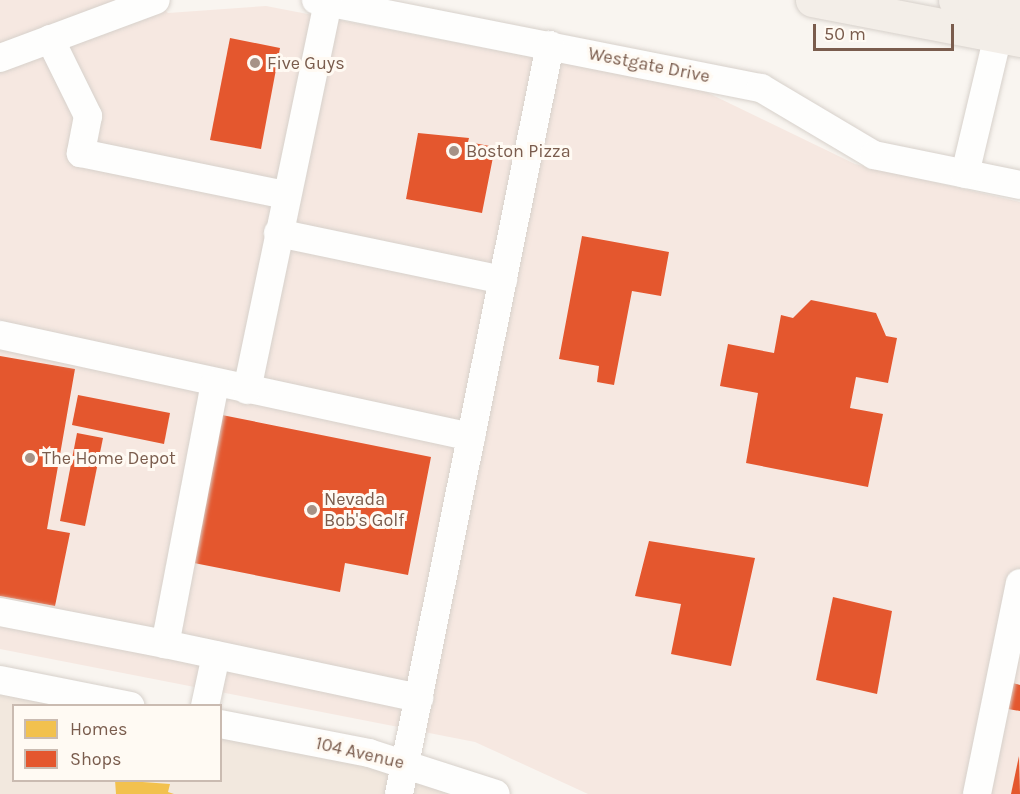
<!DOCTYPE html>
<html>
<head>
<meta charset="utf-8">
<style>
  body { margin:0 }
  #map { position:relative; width:1020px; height:794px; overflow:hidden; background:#f9f5f0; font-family:Karla,sans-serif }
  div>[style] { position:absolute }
  .residential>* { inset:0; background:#f2e8de }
  .commercial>* { inset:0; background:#f6e8e1 }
  .homes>* { inset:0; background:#f2c14e }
  .shops>* { inset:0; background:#e4572e }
  .roads { filter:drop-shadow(0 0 2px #d7d1cb) drop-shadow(0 0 2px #d7d1cb) }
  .minor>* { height:28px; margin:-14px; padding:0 14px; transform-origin:14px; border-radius:14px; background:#fefefd }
  .major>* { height:33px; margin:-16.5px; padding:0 16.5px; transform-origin:16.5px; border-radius:16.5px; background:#f3eee8 }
  .dots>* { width:16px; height:16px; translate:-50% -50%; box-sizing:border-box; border:3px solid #fffaf3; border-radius:50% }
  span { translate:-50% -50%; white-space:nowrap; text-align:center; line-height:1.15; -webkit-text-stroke:6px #fffaf3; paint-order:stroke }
  .poi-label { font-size:18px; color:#7a5c4d }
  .left { translate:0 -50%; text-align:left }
  .street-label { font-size:18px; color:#7a5c4d }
  .legend { position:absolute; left:12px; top:704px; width:210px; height:78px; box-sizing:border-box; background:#fffaf3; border:2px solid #cabbb1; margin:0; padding:8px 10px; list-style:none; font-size:18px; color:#7a5c4d }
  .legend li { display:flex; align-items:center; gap:12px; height:30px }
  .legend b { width:30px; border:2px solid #cabbb1 }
  .scale { position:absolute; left:813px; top:24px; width:141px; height:27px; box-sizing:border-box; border:3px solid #7a5c4d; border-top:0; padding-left:8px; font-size:18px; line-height:21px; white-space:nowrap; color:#7a5c4d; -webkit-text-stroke:4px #fffaf3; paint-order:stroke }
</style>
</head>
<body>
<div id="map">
  <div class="residential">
    <div style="clip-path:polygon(0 680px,130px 705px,14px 706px,14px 780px,220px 780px,221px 724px,496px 794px,0 794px)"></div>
  </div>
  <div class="commercial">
    <div style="clip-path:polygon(0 0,155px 0,168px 13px,266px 6px,702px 90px,855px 164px,1020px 202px,1020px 794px,588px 794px,475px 742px,0 649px)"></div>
  </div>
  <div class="homes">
    <div style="clip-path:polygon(115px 780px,170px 784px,168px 792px,174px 794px,116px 794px)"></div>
  </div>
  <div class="shops">
    <div style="clip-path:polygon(230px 38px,280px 48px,261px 149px,210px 140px)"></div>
    <div style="clip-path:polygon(418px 133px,469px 138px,468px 142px,495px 147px,482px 213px,406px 199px)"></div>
    <div style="clip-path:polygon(582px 236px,669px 252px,661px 296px,632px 291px,614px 385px,597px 382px,599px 366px,559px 359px)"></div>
    <div style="clip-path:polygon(811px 300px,876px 313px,886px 336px,897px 338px,888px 383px,856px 377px,850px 408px,883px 414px,868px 487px,746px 463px,758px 393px,720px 386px,728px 344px,774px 353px,781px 315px,793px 318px)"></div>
    <div style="clip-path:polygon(0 356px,75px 369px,47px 529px,70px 533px,55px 606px,0 596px)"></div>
    <div style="clip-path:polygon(78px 395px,170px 413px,164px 444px,72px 425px)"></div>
    <div style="clip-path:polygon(222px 415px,431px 457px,408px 575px,345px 563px,340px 592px,194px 563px)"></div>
    <div style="clip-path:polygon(77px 433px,103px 438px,85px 526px,60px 521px)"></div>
    <div style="clip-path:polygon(649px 541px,755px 558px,731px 666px,671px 654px,681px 604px,635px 596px)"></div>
    <div style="clip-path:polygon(833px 597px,892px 611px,877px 694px,816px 680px)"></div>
    <div style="clip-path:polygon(1013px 683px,1020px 685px,1020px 711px,1008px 709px)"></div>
    <div style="clip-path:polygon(1019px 756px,1020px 794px,1011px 794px)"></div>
  </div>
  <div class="roads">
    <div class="minor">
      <div style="left:316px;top:0;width:454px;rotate:11.2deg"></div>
      <div style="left:761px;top:88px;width:131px;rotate:30.7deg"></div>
      <div style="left:874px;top:155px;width:149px;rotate:11.6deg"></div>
      <div style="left:50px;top:39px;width:86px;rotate:63.7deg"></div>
      <div style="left:88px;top:116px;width:38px;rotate:101deg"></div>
      <div style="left:81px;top:153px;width:209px;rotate:11.6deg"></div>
      <div style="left:0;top:58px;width:166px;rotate:-20.4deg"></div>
      <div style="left:965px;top:174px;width:143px;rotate:-76.6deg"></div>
      <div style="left:278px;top:233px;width:230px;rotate:11.8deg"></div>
      <div style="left:0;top:335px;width:482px;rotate:12.2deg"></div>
      <div style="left:215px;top:383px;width:266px;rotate:100.8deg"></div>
      <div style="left:165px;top:644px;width:260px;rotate:12deg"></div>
      <div style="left:247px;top:390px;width:396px;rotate:-78.2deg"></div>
      <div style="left:0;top:612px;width:168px;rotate:11deg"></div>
      <div style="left:0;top:680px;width:133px;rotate:11.3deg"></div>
      <div style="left:205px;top:706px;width:52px;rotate:-77.8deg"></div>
      <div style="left:220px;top:724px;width:152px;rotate:11deg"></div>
      <div style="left:369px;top:753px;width:133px;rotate:17.9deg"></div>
      <div style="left:399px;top:794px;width:764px;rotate:-78.6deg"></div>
      <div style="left:977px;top:794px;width:215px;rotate:-78.5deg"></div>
    </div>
    <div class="major">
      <div style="left:812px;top:0;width:212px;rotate:10.9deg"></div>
      <div style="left:955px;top:0;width:66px;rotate:11.3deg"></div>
    </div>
  </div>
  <div class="dots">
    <div style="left:255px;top:63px;background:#a69286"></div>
    <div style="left:454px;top:151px;background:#a69286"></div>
    <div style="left:30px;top:458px;background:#a69286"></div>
    <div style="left:312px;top:510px;background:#a69286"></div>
  </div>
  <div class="poi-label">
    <span class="left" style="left:267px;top:63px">Five Guys</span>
    <span class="left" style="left:466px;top:151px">Boston Pizza</span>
    <span class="left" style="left:42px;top:458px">The Home Depot</span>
    <span class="left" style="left:324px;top:510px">Nevada<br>Bob's Golf</span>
  </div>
  <div class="street-label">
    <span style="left:649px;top:65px;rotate:11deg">Westgate Drive</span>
    <span style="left:360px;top:753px;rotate:13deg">104 Avenue</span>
  </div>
  <ul class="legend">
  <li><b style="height:16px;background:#f2c14e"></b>Homes</li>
  <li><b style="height:16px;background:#e4572e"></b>Shops</li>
  </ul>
  <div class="scale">50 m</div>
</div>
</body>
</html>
